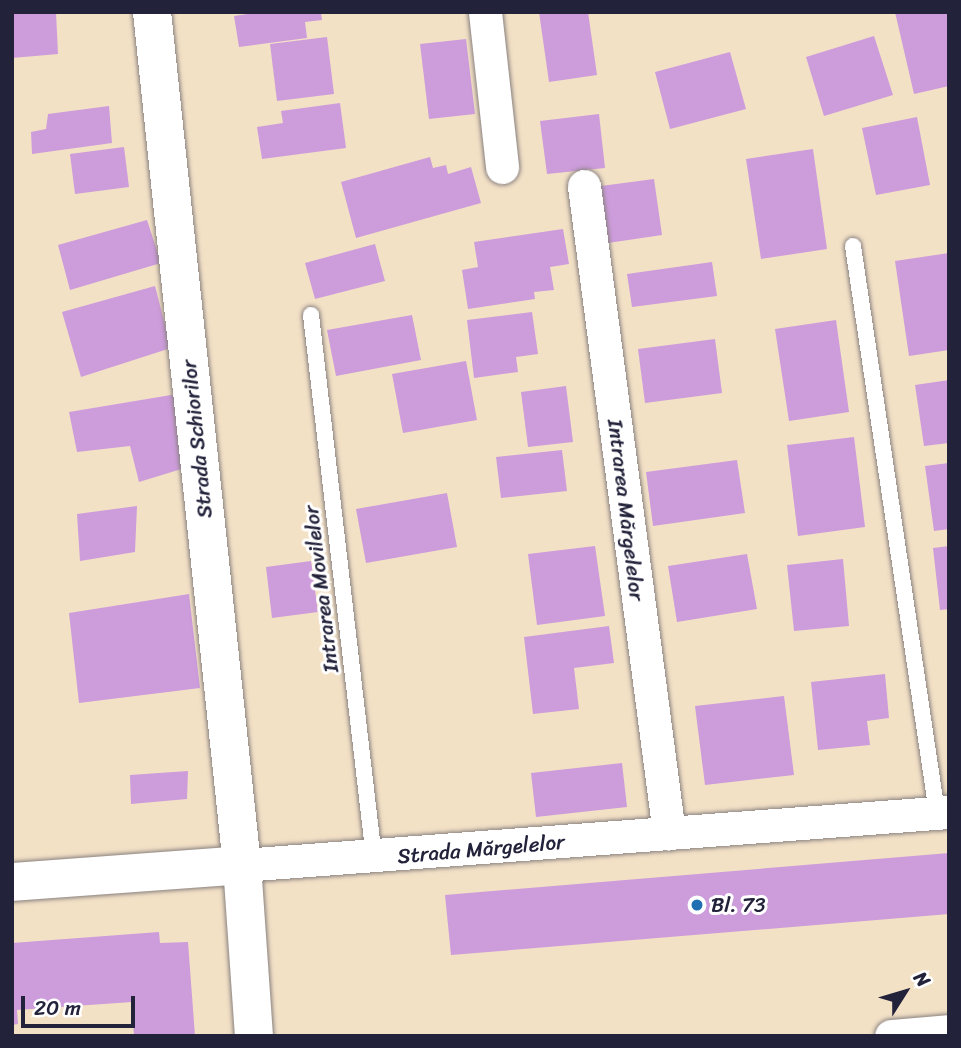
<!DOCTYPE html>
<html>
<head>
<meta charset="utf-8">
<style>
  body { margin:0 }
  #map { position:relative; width:961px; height:1048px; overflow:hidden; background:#f3e1c6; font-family:Sriracha,sans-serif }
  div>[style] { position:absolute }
  .building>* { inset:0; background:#cd9cdb }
  .roads { filter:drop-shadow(0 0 2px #8a8280) drop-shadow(0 0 2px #8a8280) }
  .service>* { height:16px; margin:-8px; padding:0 8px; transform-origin:8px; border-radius:8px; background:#fff }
  .minor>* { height:33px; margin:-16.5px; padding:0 16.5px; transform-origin:16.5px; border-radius:16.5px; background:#fff }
  .tertiary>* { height:38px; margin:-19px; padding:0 19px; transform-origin:19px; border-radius:19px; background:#fff }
  .dots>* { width:19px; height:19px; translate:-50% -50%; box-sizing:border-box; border:4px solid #fff; border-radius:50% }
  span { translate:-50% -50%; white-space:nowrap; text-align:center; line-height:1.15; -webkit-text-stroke:6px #fff; paint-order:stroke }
  .street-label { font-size:21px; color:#22223b }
  .poi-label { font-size:21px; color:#22223b }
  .left { translate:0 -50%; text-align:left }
  .frame { position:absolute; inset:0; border:14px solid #22223b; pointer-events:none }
  .north { position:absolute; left:870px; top:957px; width:70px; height:70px; -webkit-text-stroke:5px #fff; paint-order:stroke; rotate:53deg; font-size:19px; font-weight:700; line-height:28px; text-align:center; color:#22223b }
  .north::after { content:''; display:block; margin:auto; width:24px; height:32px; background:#22223b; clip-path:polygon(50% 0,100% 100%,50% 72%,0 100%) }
  .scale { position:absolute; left:21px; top:996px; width:114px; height:32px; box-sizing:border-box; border:4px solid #22223b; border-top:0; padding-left:9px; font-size:21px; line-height:24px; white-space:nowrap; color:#22223b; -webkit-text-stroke:5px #fff; paint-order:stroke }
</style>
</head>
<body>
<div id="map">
  <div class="building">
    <div style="clip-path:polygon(12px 12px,56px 12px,58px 54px,12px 58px)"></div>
    <div style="clip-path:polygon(262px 12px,321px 12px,322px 20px,305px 22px,307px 38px,239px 47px,234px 16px)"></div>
    <div style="clip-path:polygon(539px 12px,588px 12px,597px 75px,549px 82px)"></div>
    <div style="clip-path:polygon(895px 12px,949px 12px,949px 86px,914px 94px)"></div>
    <div style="clip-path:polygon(874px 36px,893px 95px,824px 116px,806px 57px)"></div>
    <div style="clip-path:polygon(327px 37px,334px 94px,277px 101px,270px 44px)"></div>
    <div style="clip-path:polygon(466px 39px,475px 114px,429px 119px,420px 44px)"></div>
    <div style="clip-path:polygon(730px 52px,746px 109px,670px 129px,655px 72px)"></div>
    <div style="clip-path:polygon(340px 103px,346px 148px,262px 159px,257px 127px,283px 123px,281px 111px)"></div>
    <div style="clip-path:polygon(109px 106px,112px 143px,32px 154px,31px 132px,46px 129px,48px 114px)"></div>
    <div style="clip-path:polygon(599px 114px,605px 168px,547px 174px,540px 121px)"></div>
    <div style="clip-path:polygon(917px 117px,930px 185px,876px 195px,862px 128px)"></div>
    <div style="clip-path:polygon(124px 147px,129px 187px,75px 194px,70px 154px)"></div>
    <div style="clip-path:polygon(813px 149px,827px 249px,761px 259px,746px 159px)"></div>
    <div style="clip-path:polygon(430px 157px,433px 168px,446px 165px,448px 174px,471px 167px,481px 203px,356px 238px,341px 182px)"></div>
    <div style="clip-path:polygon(654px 179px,662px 235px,608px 243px,601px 186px)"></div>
    <div style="clip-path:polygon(147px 220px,161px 263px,70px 290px,58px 245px)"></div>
    <div style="clip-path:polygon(563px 229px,569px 264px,550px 267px,554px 290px,534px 292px,535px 299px,468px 309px,462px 270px,478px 267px,474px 242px)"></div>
    <div style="clip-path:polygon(375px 244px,385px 281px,315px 299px,305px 263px)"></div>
    <div style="clip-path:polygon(949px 253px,949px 350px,909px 356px,895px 261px)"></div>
    <div style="clip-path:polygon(712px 262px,717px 296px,632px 307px,627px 274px)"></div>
    <div style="clip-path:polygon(155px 286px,171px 348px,81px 377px,62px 312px)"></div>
    <div style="clip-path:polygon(532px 312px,538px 354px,516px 357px,518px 372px,474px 378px,467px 320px)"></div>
    <div style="clip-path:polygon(412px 315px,421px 360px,336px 376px,327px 330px)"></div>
    <div style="clip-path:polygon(836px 320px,849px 412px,789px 421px,775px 329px)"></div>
    <div style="clip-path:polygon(715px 339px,722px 393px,645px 403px,638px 349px)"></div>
    <div style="clip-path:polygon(466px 361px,477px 420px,403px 433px,392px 374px)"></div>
    <div style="clip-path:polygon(949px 380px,949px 443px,924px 446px,915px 385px)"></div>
    <div style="clip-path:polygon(566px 386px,573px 442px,528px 447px,521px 392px)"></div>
    <div style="clip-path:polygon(177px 394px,188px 467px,139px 482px,130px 446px,77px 452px,69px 412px)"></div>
    <div style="clip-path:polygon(854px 437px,865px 527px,798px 536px,787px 445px)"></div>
    <div style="clip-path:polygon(562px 450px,567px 491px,501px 498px,496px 457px)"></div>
    <div style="clip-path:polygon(737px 460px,745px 513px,653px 526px,646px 472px)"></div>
    <div style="clip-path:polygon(949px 463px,949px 529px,934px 531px,925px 466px)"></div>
    <div style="clip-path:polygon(447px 493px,457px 547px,366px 563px,356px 509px)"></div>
    <div style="clip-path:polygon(137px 506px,135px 552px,80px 561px,77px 514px)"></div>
    <div style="clip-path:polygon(595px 546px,605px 616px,537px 625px,528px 554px)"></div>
    <div style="clip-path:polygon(949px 546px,949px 609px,940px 610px,933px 548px)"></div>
    <div style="clip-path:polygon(747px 554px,757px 609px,677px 622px,668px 566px)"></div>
    <div style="clip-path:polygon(843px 559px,849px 626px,794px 631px,787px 565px)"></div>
    <div style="clip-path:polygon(311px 561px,318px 612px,272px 618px,266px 567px)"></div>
    <div style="clip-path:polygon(189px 594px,200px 688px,79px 703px,69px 613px)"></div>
    <div style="clip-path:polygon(609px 626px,614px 663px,574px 668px,579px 709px,533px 714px,524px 637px)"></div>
    <div style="clip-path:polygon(885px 674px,889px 718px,867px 721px,870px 745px,818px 750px,811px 682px)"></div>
    <div style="clip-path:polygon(784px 696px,794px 775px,705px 785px,695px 706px)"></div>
    <div style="clip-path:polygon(622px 763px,627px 807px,536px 817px,531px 773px)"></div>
    <div style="clip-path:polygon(188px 771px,187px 799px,131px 804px,130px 775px)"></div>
    <div style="clip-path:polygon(949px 853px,949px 914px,451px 955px,445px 895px)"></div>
    <div style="clip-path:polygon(159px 932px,160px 943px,188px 942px,195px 1036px,134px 1036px,132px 1002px,17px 1010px,18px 1024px,12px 1025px,12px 943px)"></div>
  </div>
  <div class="roads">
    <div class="service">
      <div style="left:853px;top:246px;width:573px;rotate:81.57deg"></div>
      <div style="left:311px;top:315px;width:547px;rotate:83.38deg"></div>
    </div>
    <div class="minor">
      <div style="left:485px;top:12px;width:156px;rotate:83.7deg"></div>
      <div style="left:584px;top:186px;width:653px;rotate:82.52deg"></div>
      <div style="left:242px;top:865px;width:709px;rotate:-4.29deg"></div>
      <div style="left:891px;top:1036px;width:58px;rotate:-4.9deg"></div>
    </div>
    <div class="tertiary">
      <div style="left:152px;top:12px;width:858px;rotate:83.98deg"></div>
      <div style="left:242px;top:865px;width:171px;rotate:86deg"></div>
      <div style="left:12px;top:882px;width:231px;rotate:-4.2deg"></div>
    </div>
  </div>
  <div class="dots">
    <div style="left:697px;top:905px;background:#1f6fb2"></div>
  </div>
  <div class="street-label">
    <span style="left:197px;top:439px;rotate:-96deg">Strada Schiorilor</span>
    <span style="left:626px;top:510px;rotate:83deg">Intrarea Mărgelelor</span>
    <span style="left:321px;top:589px;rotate:-97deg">Intrarea Movilelor</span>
    <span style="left:481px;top:849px;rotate:-5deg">Strada Mărgelelor</span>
  </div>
  <div class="poi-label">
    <span class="left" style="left:711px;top:905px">Bl. 73</span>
  </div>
  <div class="frame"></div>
  <div class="north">N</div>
  <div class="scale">20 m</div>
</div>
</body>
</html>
